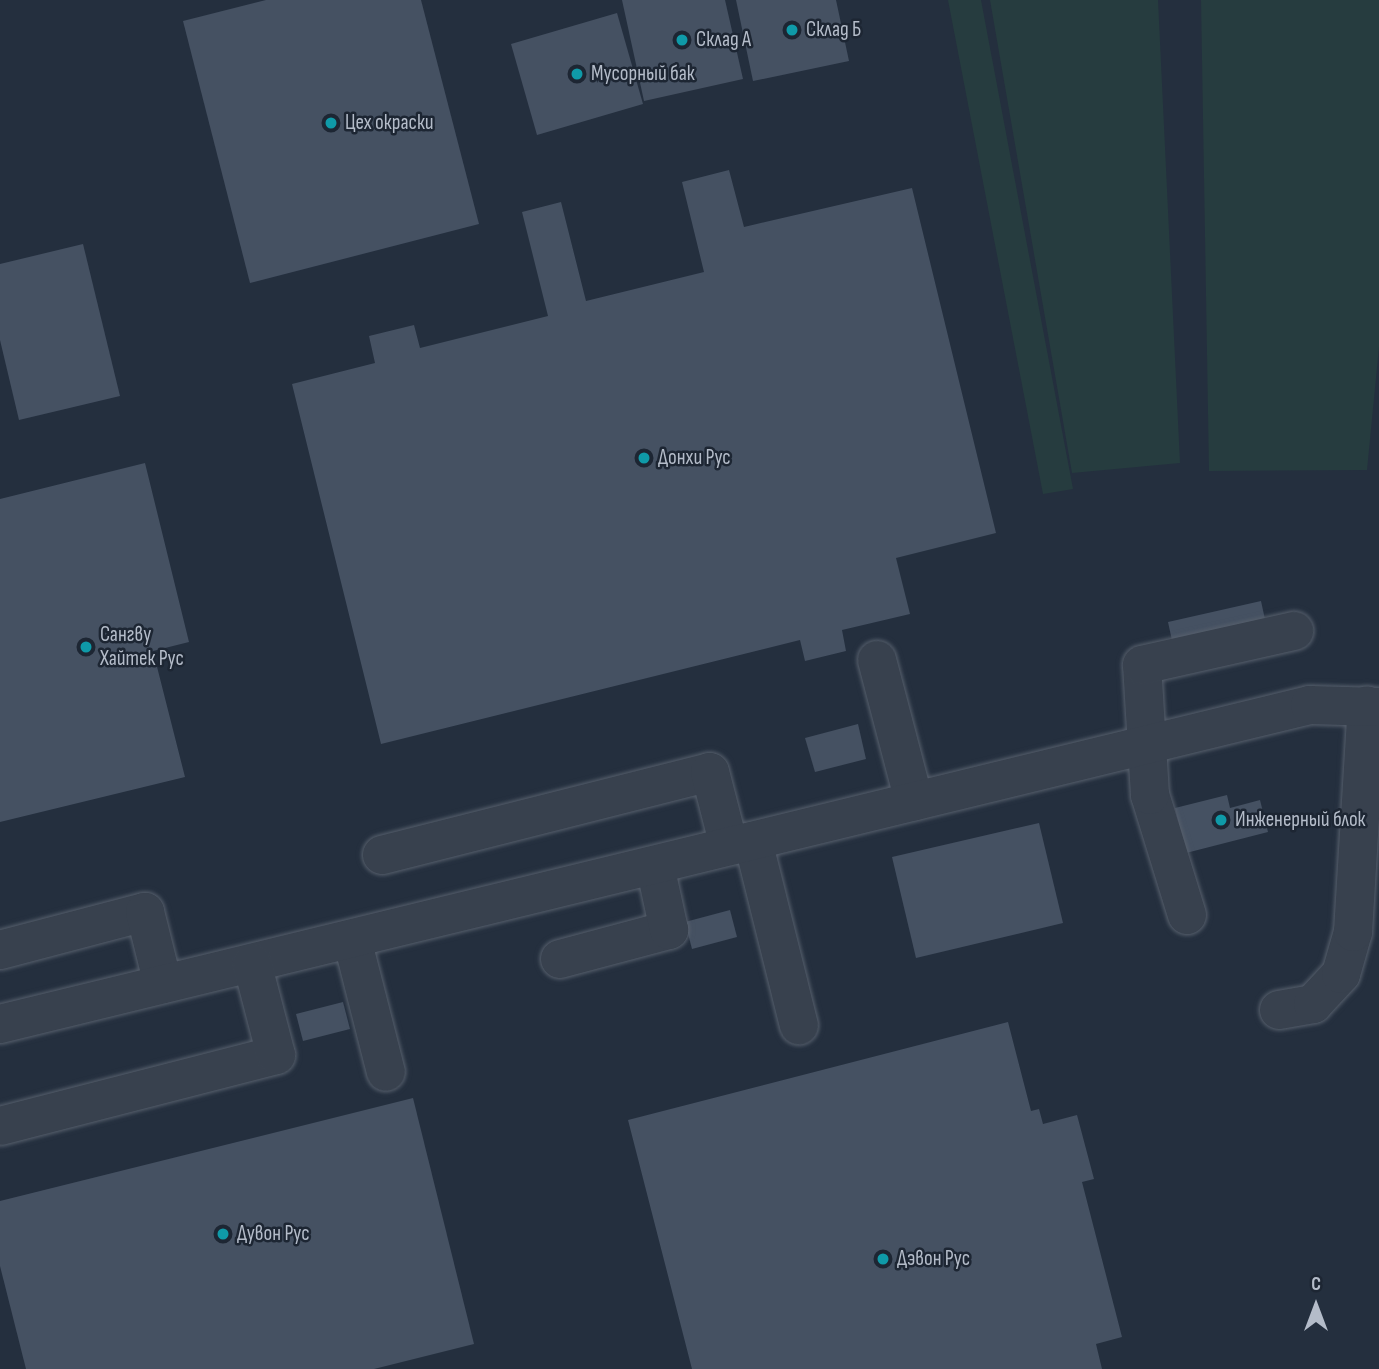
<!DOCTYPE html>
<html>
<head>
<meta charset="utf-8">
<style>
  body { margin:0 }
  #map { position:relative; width:1379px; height:1369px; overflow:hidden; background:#242f3e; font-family:"Sofia Sans Condensed",sans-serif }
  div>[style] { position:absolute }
  .green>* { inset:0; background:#263c3f }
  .building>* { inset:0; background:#455162 }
  .roads { filter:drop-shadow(0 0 2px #565f6c) drop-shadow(0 0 2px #565f6c) }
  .minor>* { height:38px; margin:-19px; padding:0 19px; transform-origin:19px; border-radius:19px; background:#38414e }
  .dots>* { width:19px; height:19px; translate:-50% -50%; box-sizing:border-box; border:4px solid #1d2633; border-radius:50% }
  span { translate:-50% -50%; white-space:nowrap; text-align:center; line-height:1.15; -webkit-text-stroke:5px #1d2633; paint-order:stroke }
  .poi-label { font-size:21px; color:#b4bcc9 }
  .left { translate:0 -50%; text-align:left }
  .north { position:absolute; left:1281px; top:1271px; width:70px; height:70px; -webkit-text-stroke:5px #1d2633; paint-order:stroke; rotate:0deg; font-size:19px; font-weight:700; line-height:28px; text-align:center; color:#b4bcc9 }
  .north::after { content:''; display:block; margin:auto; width:24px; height:32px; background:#b4bcc9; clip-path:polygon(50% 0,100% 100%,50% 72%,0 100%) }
</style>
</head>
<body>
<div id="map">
  <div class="green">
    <div style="clip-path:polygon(948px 0,981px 0,1073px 489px,1043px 494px)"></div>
    <div style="clip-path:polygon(990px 0,1158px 0,1180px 463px,1072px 473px)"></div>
    <div style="clip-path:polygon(1201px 0,1379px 0,1379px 347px,1367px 470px,1209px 471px)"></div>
  </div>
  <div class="building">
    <div style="clip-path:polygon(266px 0,421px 0,479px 224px,250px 283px,183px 21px)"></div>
    <div style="clip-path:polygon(622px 0,725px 0,743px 79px,644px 101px)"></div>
    <div style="clip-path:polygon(736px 0,836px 0,849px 61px,753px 81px)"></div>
    <div style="clip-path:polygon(617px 13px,643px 104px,537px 135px,511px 44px)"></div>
    <div style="clip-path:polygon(729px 170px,744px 227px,912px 188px,996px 533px,896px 558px,910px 614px,842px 630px,846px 651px,805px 661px,800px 640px,381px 744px,292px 384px,375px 363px,369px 336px,414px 325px,420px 348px,548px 316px,522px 212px,561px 202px,586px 301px,704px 272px,682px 182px)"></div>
    <div style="clip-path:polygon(83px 244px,120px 396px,19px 420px,0 340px,0 264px)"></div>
    <div style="clip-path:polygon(145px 463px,189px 642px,153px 651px,185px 777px,0 822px,0 499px)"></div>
    <div style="clip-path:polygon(1261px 601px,1266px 624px,1173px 645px,1168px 622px)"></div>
    <div style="clip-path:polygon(858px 724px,866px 759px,815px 772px,805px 738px)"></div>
    <div style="clip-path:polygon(1227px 795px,1230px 808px,1260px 800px,1268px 832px,1186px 853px,1175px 808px)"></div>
    <div style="clip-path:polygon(1039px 823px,1063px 923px,916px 958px,892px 857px)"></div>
    <div style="clip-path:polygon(730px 910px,737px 937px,692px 949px,685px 922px)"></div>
    <div style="clip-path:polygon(343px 1002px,350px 1029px,303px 1041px,296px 1014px)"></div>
    <div style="clip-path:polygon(1008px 1022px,1031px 1111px,1039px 1109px,1043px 1124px,1077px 1115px,1094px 1179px,1082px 1182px,1122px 1337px,1096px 1344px,1102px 1369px,692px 1369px,628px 1120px)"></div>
    <div style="clip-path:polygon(413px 1098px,474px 1344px,374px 1369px,26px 1369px,0 1266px,0 1201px)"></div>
  </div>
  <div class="roads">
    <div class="minor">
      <div style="left:877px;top:660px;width:146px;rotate:75.3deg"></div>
      <div style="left:753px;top:841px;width:190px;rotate:76deg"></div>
      <div style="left:382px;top:855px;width:338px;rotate:-14.2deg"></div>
      <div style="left:710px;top:772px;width:76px;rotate:75.6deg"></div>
      <div style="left:1187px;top:915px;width:126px;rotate:-107.1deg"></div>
      <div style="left:1150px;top:795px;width:130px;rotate:-93.5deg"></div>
      <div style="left:1142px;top:665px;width:156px;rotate:-12.6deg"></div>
      <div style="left:352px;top:939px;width:137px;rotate:75.7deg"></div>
      <div style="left:0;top:950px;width:150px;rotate:-14.7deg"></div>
      <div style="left:145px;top:912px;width:74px;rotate:76deg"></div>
      <div style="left:560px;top:959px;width:113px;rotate:-14.9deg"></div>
      <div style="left:669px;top:930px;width:66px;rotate:-102.3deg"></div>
      <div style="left:1279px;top:1010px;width:35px;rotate:-10deg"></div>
      <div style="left:1313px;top:1004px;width:41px;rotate:-47deg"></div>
      <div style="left:1341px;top:974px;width:44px;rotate:-74.1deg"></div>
      <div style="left:1353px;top:932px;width:227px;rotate:-86.5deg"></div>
      <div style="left:0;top:1024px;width:1348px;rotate:-13.69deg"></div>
      <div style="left:1310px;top:705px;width:69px;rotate:1.7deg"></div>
      <div style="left:0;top:1126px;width:285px;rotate:-14.4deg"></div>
      <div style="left:276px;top:1055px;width:95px;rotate:-104.6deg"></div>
    </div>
  </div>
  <div class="dots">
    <div style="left:792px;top:30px;background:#0f9aa8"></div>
    <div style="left:682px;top:40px;background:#0f9aa8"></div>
    <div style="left:577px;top:74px;background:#0f9aa8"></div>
    <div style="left:331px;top:123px;background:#0f9aa8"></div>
    <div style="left:644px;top:458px;background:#0f9aa8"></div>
    <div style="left:86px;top:647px;background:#0f9aa8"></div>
    <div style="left:1221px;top:820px;background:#0f9aa8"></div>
    <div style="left:223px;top:1234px;background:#0f9aa8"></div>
    <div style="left:883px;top:1259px;background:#0f9aa8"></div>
  </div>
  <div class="poi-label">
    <span class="left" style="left:806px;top:30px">Склад Б</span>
    <span class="left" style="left:696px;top:40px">Склад А</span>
    <span class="left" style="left:591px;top:74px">Мусорный бак</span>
    <span class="left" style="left:345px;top:123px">Цех окраски</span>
    <span class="left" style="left:658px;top:458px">Донхи Рус</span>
    <span class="left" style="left:100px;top:647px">Сангву<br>Хайтек Рус</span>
    <span class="left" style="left:1235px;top:820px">Инженерный блок</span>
    <span class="left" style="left:237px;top:1234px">Дувон Рус</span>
    <span class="left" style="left:897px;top:1259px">Дэвон Рус</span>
  </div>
  <div class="north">С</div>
</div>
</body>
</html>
